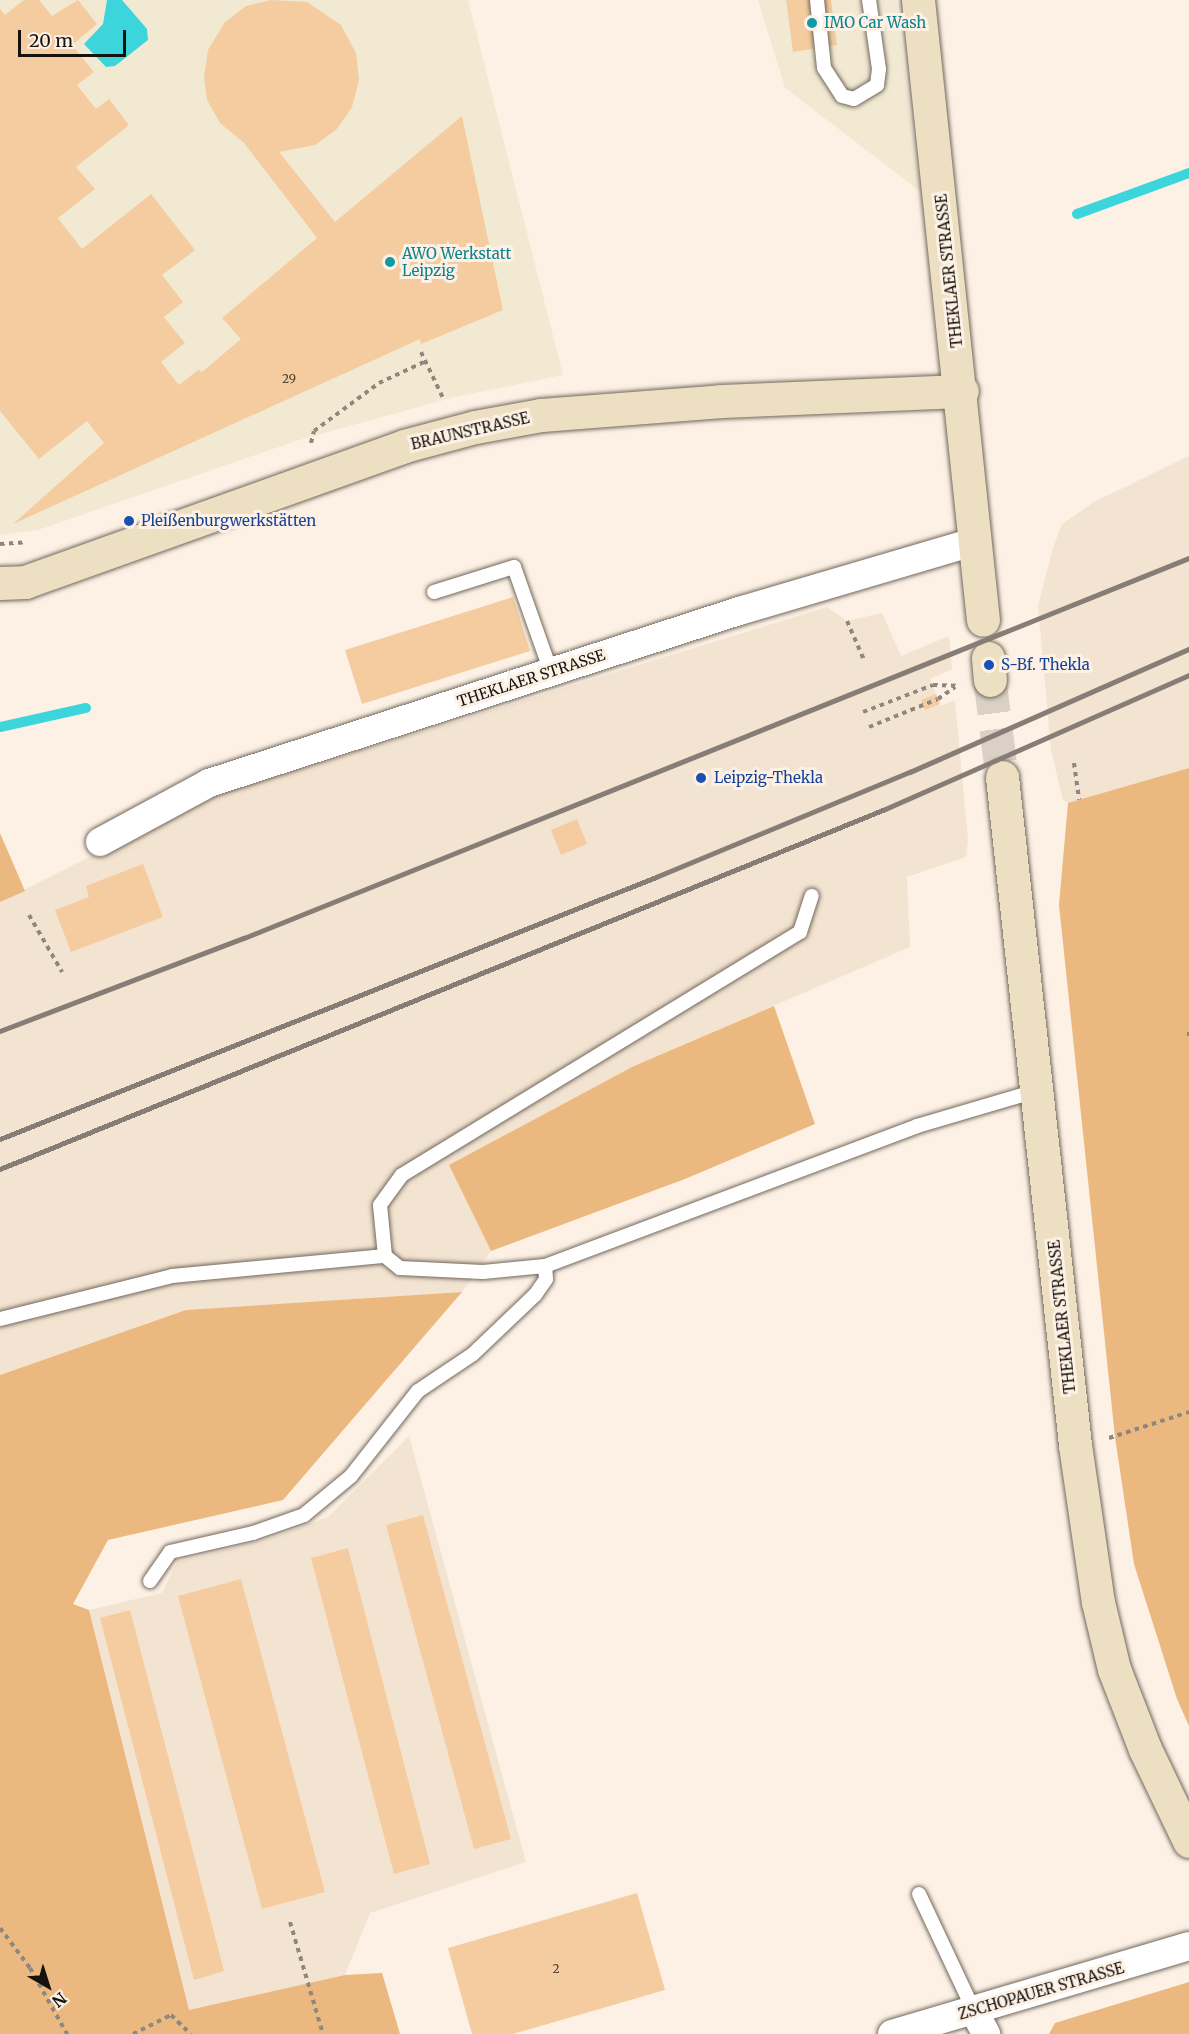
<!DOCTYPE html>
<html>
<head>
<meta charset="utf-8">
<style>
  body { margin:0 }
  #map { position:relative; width:1189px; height:2034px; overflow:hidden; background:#fdf1e5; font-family:Merriweather,serif }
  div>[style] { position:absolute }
  .commercial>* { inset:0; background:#f2e9d3 }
  .built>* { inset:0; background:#f3e3d1 }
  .green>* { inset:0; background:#ebb87f }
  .water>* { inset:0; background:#3bd5db }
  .stream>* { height:10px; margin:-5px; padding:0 5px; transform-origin:5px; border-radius:5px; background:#3bd5db }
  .building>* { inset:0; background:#f5cca0 }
  .secondary-tunnel>* { height:33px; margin-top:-16.5px; transform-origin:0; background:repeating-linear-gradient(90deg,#dad0c5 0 33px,transparent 0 49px) }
  .path>* { height:4px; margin-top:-2px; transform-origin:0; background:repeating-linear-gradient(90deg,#8f877e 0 4.5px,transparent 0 9px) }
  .roads { filter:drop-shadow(0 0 2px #72685d) drop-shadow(0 0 2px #72685d) }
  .lane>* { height:14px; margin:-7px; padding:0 7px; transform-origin:7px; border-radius:7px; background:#fff }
  .street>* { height:28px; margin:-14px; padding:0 14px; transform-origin:14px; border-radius:14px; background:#fff }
  .secondary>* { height:33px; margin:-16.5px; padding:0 16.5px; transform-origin:16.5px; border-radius:16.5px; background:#ede0c2 }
  .rail>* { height:4.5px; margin:-2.25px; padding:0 2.25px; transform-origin:2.25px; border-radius:2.25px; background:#867e76 }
  .dots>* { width:16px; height:16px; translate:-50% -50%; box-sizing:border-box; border:3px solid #fdf1e5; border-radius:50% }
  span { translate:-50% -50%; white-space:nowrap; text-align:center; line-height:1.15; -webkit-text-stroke:6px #fdf1e5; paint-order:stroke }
  .number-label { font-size:12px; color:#4e4132 }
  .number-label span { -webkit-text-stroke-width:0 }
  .culture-label { font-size:15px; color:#0d838f }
  .left { translate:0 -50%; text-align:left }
  .street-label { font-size:15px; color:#16130e }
  .transit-label { font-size:15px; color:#164399 }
  .north { position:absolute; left:18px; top:1956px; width:60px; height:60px; -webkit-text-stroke:4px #fdf1e5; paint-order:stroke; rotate:141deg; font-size:16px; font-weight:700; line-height:24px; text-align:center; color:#16130e }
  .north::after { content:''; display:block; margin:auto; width:21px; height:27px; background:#16130e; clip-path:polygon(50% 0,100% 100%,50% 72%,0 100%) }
  .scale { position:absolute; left:18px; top:30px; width:108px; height:27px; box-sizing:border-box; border:3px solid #16130e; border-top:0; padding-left:8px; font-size:18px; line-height:21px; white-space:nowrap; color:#16130e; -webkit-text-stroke:4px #fdf1e5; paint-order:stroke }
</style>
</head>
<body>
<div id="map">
  <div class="commercial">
    <div style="clip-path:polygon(0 0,468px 0,563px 375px,455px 397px,299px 440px,38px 530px,0 535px)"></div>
    <div style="clip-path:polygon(758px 0,896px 0,920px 191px,785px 88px)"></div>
  </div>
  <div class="built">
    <div style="clip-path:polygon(1189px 456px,1189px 768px,1068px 803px,1063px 800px,1051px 750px,1038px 606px,1053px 548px,1062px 524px,1094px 502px)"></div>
    <div style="clip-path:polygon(827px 607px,847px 621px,882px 613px,901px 656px,949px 636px,952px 669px,930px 679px,940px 706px,955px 700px,968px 840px,966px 857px,907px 877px,910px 947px,634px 1066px,449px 1165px,491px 1251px,462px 1292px,186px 1310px,0 1375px,0 902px,204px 799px)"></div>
    <div style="clip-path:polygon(409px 1436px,526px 1862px,370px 1913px,345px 1975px,189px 2011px,89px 1610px,162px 1593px,177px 1562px,274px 1537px,328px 1517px)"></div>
  </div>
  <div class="green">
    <div style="clip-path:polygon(1189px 768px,1189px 1726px,1177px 1699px,1134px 1564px,1115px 1437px,1059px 905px,1068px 803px)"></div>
    <div style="clip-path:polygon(0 833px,25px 891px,0 902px)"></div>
    <div style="clip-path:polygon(774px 1006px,815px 1124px,685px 1179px,491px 1251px,449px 1165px,634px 1066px)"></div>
    <div style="clip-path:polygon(462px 1292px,283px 1500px,108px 1540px,73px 1604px,89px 1610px,189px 2010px,345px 1975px,382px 1973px,400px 2034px,0 2034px,0 1375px,186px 1310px)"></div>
    <div style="clip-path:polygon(1189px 1982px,1189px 2034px,1049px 2034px,1055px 2023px)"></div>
  </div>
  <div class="water">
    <div style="clip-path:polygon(107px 0,122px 0,147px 29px,148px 40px,115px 66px,106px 67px,84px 44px,103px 24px)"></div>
  </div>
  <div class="stream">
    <div style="left:1077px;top:214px;width:119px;rotate:-20.1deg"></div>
    <div style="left:0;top:727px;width:88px;rotate:-12.5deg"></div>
  </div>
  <div class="building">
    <div style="clip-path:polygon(24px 0,39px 0,52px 16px,78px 0,97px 24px,72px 45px,94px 72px,77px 85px,96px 109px,109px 99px,129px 125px,76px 167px,95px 189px,58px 218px,82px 249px,151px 194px,195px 250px,162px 275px,183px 302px,164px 317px,185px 343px,161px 362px,179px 385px,198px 370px,202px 372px,241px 339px,222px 318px,317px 238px,244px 143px,220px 123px,207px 100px,204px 77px,208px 50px,225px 22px,246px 6px,271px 0,307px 2px,341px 25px,356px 53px,359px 80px,352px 107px,337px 129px,315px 145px,279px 152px,335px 222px,462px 116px,503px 310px,421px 344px,420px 339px,13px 524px,104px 443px,87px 421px,39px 459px,0 411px,0 9px,5px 15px)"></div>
    <div style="clip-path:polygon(786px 0,831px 0,837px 45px,793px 52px)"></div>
    <div style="clip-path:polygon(513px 597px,530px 651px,362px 704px,345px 650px)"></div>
    <div style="clip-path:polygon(936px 694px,940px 704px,925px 710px,921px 700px)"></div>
    <div style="clip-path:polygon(577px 819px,587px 844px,561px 855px,551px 830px)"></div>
    <div style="clip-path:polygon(143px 864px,163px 917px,71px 952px,55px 910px,89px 897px,86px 886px)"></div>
    <div style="clip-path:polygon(423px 1515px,511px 1839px,474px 1849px,386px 1525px)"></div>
    <div style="clip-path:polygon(348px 1548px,430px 1864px,394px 1874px,311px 1558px)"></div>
    <div style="clip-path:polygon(241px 1579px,325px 1892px,262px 1909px,178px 1596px)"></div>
    <div style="clip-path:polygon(130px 1610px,224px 1971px,194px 1980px,100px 1618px)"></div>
    <div style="clip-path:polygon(637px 1893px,665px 1990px,513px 2034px,472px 2034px,448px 1948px)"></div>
  </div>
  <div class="secondary-tunnel">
    <div style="left:990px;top:680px;width:98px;rotate:82.9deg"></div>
  </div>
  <div class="path">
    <div style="left:421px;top:352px;width:53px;rotate:64.4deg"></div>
    <div style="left:311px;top:443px;width:12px;rotate:-76deg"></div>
    <div style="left:314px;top:431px;width:81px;rotate:-36.4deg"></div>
    <div style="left:379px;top:383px;width:52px;rotate:-25.1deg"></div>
    <div style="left:0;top:544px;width:26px;rotate:-4deg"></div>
    <div style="left:847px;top:621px;width:43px;rotate:66.4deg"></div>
    <div style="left:863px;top:712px;width:75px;rotate:-21.1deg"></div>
    <div style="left:933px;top:685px;width:24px;rotate:2deg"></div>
    <div style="left:869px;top:727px;width:74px;rotate:-22.1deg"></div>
    <div style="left:938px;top:699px;width:21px;rotate:-35deg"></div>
    <div style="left:1074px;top:763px;width:37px;rotate:82deg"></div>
    <div style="left:29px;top:915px;width:66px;rotate:59.9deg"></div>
    <div style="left:1189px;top:1032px;width:7px;rotate:90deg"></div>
    <div style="left:1109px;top:1438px;width:84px;rotate:-18deg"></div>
    <div style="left:290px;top:1922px;width:117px;rotate:73.6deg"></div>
    <div style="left:0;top:1928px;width:50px;rotate:53.1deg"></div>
    <div style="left:30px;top:1968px;width:76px;rotate:60.7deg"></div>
    <div style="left:133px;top:2034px;width:42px;rotate:-26.6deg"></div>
    <div style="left:171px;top:2015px;width:28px;rotate:44deg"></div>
  </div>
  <div class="roads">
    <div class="lane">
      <div style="left:817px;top:0;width:68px;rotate:84.1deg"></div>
      <div style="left:824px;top:68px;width:33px;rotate:57deg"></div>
      <div style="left:842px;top:96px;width:12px;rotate:14deg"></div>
      <div style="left:854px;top:99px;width:27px;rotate:-31deg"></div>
      <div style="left:877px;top:85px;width:16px;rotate:-83deg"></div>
      <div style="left:879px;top:69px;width:70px;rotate:-98.2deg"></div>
      <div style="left:434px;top:592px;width:84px;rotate:-17.4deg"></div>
      <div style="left:514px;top:567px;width:111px;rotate:70.6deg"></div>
      <div style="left:385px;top:1256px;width:51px;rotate:-95.6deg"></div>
      <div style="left:380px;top:1205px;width:37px;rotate:-54deg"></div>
      <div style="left:402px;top:1175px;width:466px;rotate:-31.4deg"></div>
      <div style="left:800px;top:932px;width:38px;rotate:-72deg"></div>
      <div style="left:0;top:1319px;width:177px;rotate:-14deg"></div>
      <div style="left:172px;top:1276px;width:214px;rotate:-5.4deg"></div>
      <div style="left:385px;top:1256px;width:19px;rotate:39deg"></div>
      <div style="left:400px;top:1268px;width:83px;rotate:2.8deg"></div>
      <div style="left:483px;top:1272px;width:62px;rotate:-5.5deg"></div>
      <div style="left:150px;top:1581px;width:35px;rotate:-55deg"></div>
      <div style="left:170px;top:1552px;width:85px;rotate:-12.9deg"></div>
      <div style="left:253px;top:1533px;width:54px;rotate:-19.4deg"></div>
      <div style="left:304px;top:1515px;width:61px;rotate:-39.7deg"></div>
      <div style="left:351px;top:1476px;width:108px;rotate:-51.8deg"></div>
      <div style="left:418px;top:1391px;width:66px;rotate:-33.9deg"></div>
      <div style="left:473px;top:1354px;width:86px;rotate:-43.6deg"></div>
      <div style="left:535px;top:1295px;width:19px;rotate:-55deg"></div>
      <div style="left:546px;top:1279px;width:13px;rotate:-94deg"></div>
      <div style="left:545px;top:1266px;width:397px;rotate:-20.6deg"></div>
      <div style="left:917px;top:1126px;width:124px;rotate:-16.4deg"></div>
      <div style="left:919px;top:1894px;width:129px;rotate:64.8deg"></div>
    </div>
    <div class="street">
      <div style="left:100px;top:842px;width:124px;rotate:-28.4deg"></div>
      <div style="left:209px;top:783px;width:557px;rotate:-17.98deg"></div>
      <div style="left:739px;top:611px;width:244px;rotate:-16.4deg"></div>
      <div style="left:974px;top:2011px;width:26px;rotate:62deg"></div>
      <div style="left:892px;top:2034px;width:310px;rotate:-16.5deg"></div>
    </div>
    <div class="secondary">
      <div style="left:918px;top:0;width:623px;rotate:84.02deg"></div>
      <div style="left:0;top:583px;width:25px;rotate:-2deg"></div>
      <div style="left:25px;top:582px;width:403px;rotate:-19.7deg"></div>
      <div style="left:404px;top:446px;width:73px;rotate:-15deg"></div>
      <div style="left:475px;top:427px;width:67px;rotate:-10.3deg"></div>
      <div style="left:541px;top:415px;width:181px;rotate:-4.4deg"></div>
      <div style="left:721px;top:401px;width:241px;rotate:-2.4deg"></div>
      <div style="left:988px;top:658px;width:22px;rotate:85deg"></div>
      <div style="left:1002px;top:777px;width:672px;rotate:83.76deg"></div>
      <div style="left:1075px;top:1445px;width:159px;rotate:81.7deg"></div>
      <div style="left:1098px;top:1602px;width:69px;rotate:76.6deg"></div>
      <div style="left:1114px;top:1669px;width:86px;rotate:68.8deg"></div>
      <div style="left:1145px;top:1749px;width:102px;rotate:64.4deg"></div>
    </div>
  </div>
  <div class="rail">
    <div style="left:0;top:1031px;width:261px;rotate:-20.9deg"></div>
    <div style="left:244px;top:938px;width:1019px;rotate:-21.91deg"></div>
    <div style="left:0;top:1139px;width:706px;rotate:-21.77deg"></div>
    <div style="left:656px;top:877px;width:275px;rotate:-22.5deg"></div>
    <div style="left:910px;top:772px;width:305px;rotate:-23.8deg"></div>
    <div style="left:0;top:1169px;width:953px;rotate:-22.13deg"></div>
    <div style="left:883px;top:810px;width:334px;rotate:-23.8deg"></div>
  </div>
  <div class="dots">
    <div style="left:812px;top:23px;background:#0f9aa8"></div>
    <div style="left:390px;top:262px;background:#0f9aa8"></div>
    <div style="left:129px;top:521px;background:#1a4fb4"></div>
    <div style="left:989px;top:665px;background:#1a4fb4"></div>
    <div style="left:701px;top:778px;background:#1a4fb4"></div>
  </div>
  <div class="number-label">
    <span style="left:289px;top:379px">29</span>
    <span style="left:556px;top:1969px">2</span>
  </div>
  <div class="culture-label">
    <span class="left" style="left:824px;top:23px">IMO Car Wash</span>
    <span class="left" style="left:402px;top:262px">AWO Werkstatt<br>Leipzig</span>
  </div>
  <div class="street-label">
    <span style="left:949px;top:271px;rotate:-96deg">THEKLAER STRASSE</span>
    <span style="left:470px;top:431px;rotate:-13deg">BRAUNSTRASSE</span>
    <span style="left:531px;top:678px;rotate:-18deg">THEKLAER STRASSE</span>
    <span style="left:1062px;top:1317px;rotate:-96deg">THEKLAER STRASSE</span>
    <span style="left:1041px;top:1991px;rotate:-16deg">ZSCHOPAUER STRASSE</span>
  </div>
  <div class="transit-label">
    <span class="left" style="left:141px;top:521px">Pleißenburgwerkstätten</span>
    <span class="left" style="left:1001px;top:665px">S-Bf. Thekla</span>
    <span class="left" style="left:714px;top:778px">Leipzig-Thekla</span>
  </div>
  <div class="north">N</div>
  <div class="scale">20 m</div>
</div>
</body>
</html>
